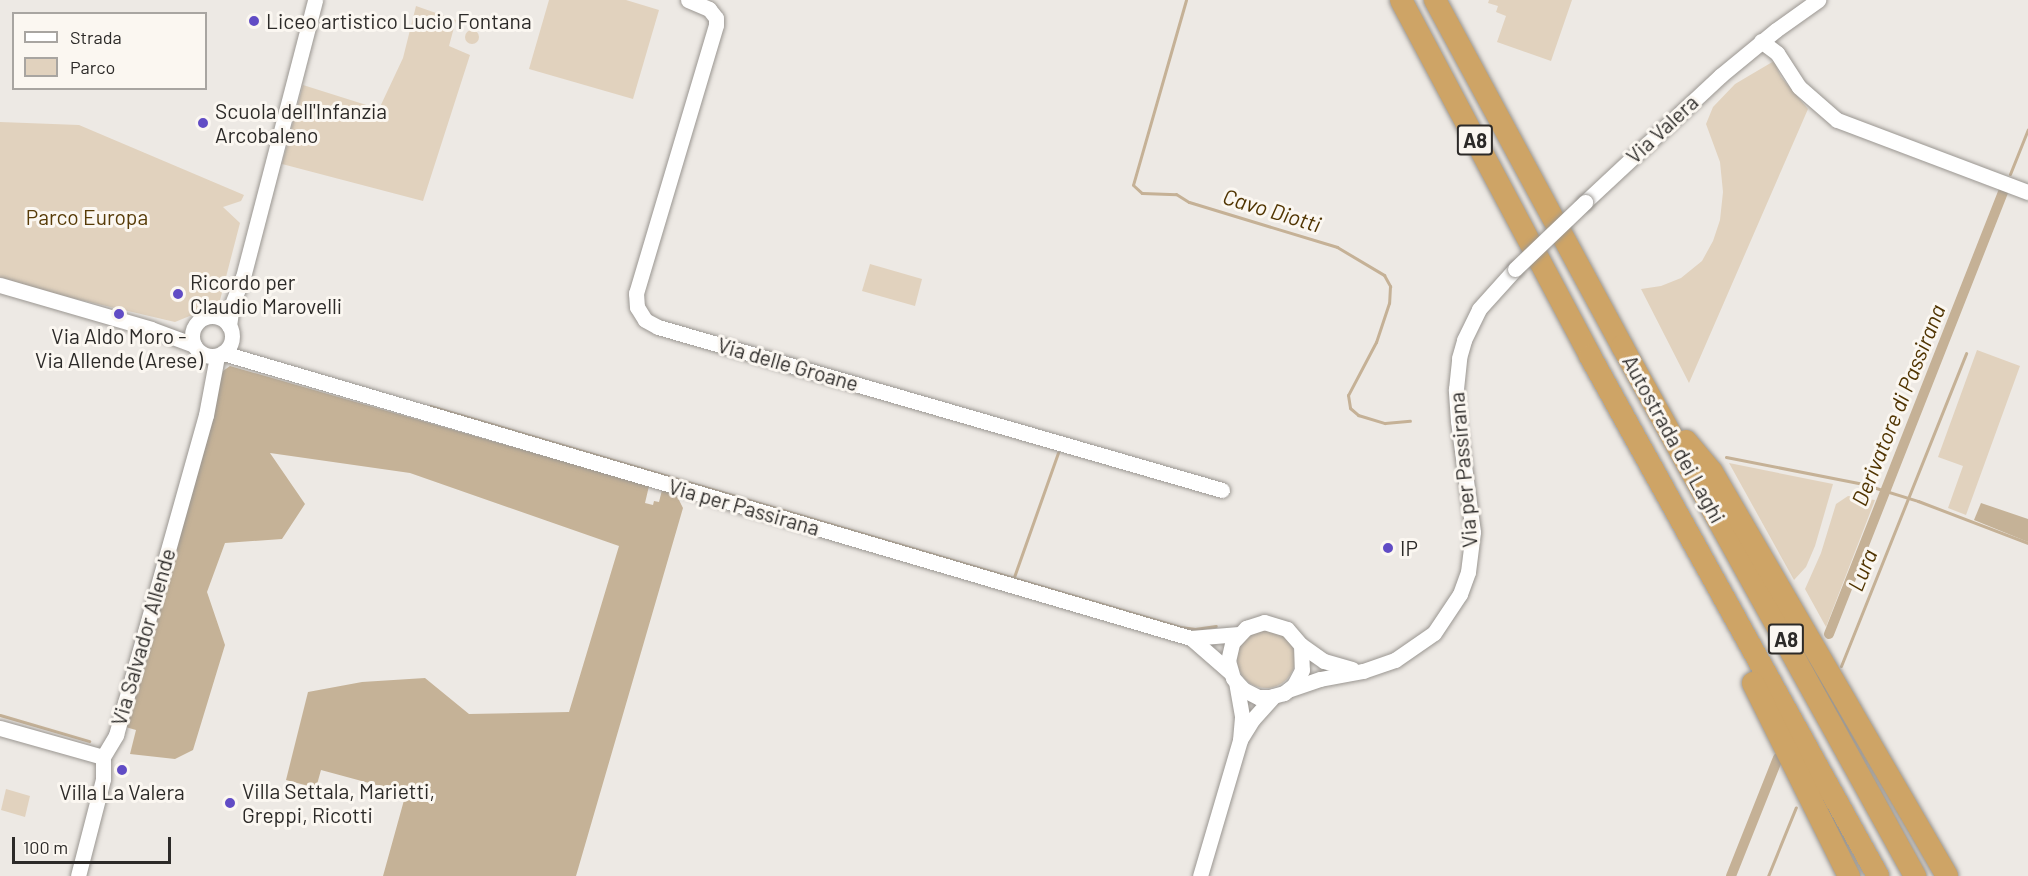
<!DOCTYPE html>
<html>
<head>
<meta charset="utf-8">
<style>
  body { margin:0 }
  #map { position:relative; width:2028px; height:876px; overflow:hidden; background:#ede9e4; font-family:Barlow,sans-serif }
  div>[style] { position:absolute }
  .green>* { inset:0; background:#e1d2be }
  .round { border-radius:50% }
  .forest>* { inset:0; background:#c5b297 }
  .stream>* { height:3px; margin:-1.5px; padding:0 1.5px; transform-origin:1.5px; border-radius:1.5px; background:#c5b196 }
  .canal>* { height:10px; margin:-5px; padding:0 5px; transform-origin:5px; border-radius:5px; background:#c5b196 }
  .roads { filter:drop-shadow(0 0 2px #9a9691) drop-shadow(0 0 2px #9a9691) }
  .minor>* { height:15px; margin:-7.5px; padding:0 7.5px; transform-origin:7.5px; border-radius:7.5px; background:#fff }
  .minor>.ring { margin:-7.5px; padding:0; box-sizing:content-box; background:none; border:15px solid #fff; border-radius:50% }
  .highway>* { height:22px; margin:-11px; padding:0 11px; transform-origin:11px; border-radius:11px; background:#cea466 }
  .bridges { filter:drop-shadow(0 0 2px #9a9691) drop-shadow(0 0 2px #9a9691) }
  .minor-bridge>* { height:15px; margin:-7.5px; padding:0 7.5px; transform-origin:7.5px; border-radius:7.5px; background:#fff }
  .dots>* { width:16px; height:16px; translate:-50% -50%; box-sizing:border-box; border:3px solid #fbf7f1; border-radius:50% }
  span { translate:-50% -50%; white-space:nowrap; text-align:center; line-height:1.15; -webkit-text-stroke:6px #fbf7f1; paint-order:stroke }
  .shield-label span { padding:2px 4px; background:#fbf7f1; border:2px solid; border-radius:4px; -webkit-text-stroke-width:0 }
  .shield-label { font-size:20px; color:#2c2a28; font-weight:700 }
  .poi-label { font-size:21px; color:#2c2a28 }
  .left { translate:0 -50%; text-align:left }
  .street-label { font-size:21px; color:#2c2a28 }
  .park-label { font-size:21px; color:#573b07 }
  .water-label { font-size:22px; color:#503400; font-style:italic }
  .legend { position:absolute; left:12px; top:12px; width:195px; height:78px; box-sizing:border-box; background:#fbf7f1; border:2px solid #a8a5a1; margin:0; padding:8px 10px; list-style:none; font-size:18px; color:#2c2a28 }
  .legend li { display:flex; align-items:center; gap:12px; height:30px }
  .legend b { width:30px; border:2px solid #a8a5a1 }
  .scale { position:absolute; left:12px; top:837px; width:159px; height:27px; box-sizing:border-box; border:3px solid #2c2a28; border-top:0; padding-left:8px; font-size:18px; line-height:21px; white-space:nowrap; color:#2c2a28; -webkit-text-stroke:4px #fbf7f1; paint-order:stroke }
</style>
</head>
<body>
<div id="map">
  <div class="green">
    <div style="clip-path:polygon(549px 0,626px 0,659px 10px,633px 99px,529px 69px)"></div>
    <div style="clip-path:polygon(1489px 0,1572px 0,1551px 61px,1497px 42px,1506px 16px,1496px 12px,1498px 6px,1488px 3px)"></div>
    <div style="clip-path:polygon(416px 6px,456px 20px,449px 46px,470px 55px,423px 201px,282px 164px,303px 85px,379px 109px,403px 58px)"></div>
    <div class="round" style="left:465px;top:30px;width:14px;height:14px"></div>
    <div style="clip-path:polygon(1774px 61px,1781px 77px,1808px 109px,1689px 383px,1641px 289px,1661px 286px,1681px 278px,1702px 261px,1713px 241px,1720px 220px,1723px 192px,1720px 162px,1706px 124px,1713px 107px,1735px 84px)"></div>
    <div style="clip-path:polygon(0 122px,79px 125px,244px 195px,241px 201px,223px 207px,240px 223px,219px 304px,175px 322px,42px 291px,0 277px)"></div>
    <div style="clip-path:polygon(870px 264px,922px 279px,915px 306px,862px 291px)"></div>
    <div style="clip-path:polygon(1977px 350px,2020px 366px,1966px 515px,1948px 508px,1963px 466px,1938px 457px)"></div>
    <div style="clip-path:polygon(1729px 463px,1833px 484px,1815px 546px,1806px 567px,1794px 580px)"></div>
    <div style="clip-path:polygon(1848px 496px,1875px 500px,1826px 627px,1805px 589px,1821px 553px,1836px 504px)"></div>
    <div class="round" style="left:1237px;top:630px;width:58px;height:58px"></div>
    <div style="clip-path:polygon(6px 789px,30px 796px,25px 817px,1px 810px)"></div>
  </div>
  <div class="forest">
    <div style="clip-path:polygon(230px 366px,649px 486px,645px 503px,653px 505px,654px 501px,659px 502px,662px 490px,676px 494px,683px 508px,576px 876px,383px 876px,406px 793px,321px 770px,316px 788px,286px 780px,308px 692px,362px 682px,425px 678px,469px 714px,569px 712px,619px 546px,410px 473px,270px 453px,305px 504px,282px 539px,225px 543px,207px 592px,225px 645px,193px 750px,175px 759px,130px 754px,136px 730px,122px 726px,223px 371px)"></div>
    <div style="clip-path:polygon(1981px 503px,2028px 519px,2028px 542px,1974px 520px)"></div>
  </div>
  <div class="stream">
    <div style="left:1186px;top:0;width:192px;rotate:106deg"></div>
    <div style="left:1133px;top:185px;width:12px;rotate:42deg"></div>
    <div style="left:1142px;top:193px;width:34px;rotate:2deg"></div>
    <div style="left:1176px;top:194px;width:15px;rotate:32deg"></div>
    <div style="left:1189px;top:202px;width:155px;rotate:16.9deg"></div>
    <div style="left:1337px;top:247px;width:55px;rotate:30.8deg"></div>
    <div style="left:1384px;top:275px;width:13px;rotate:61deg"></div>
    <div style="left:1390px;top:286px;width:17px;rotate:93deg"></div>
    <div style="left:1389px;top:303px;width:41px;rotate:108.4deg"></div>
    <div style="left:1376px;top:342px;width:60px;rotate:117.8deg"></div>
    <div style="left:1348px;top:395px;width:13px;rotate:81deg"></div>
    <div style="left:1350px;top:408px;width:11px;rotate:41deg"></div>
    <div style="left:1358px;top:415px;width:28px;rotate:17deg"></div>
    <div style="left:1385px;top:423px;width:25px;rotate:-5deg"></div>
    <div style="left:2010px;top:174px;width:48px;rotate:-68.2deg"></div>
    <div style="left:430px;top:406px;width:782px;rotate:16.42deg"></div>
    <div style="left:1180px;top:627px;width:15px;rotate:8deg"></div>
    <div style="left:1195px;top:629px;width:21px;rotate:-8deg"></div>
    <div style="left:1726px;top:457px;width:140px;rotate:11.1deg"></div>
    <div style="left:1863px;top:484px;width:58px;rotate:17.2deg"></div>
    <div style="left:1918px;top:501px;width:118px;rotate:20.9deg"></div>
    <div style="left:1014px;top:577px;width:132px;rotate:-70.5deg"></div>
    <div style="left:1841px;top:666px;width:337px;rotate:-68.2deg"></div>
    <div style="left:0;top:715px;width:93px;rotate:16.3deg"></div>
    <div style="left:1768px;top:876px;width:74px;rotate:-67.9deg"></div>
  </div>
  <div class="canal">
    <div style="left:1829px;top:634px;width:477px;rotate:-68.5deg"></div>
    <div style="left:1731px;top:876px;width:127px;rotate:-68.3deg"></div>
  </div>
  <div class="roads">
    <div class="minor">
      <div style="left:688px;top:0;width:23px;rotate:23deg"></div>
      <div style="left:709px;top:9px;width:11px;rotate:52deg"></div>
      <div style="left:716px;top:18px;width:7px;rotate:90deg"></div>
      <div style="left:716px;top:25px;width:280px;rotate:106.6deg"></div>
      <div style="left:636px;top:293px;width:14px;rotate:86deg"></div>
      <div style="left:637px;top:307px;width:15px;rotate:58deg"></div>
      <div style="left:645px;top:320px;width:15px;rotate:28deg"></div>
      <div style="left:658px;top:327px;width:587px;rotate:16.12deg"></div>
      <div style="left:1761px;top:41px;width:20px;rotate:37deg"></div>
      <div style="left:1777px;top:53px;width:40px;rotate:57.1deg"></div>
      <div style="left:1799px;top:87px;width:50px;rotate:41deg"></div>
      <div style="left:1837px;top:120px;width:204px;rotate:20.7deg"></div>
      <div style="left:1585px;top:202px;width:185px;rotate:-43deg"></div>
      <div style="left:1720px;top:76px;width:72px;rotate:-39.4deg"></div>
      <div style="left:1776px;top:30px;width:52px;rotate:-35.5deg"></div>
      <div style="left:0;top:285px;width:157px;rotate:16.2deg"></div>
      <div style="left:151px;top:329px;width:46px;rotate:20.4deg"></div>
      <div class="ring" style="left:192px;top:316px;width:25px;height:25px"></div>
      <div style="left:229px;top:326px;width:22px;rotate:-82deg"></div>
      <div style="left:232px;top:304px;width:29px;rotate:-68deg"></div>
      <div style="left:243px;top:277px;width:286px;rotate:-75.4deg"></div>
      <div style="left:223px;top:353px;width:1009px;rotate:16.41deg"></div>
      <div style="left:1191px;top:638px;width:48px;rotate:-4.8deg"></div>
      <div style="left:1191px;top:638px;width:53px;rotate:41.2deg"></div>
      <div style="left:1301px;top:645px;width:25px;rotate:88deg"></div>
      <div style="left:1302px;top:670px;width:17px;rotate:118deg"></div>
      <div style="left:1294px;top:685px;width:13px;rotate:141deg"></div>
      <div style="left:1284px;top:693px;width:16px;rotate:165deg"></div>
      <div style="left:1269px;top:697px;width:11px;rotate:180deg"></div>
      <div style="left:1258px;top:697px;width:16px;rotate:-153deg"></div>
      <div style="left:1244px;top:690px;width:16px;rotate:-133deg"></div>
      <div style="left:1233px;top:678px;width:18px;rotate:-106deg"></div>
      <div style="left:1228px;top:661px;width:18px;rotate:-77deg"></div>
      <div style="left:1232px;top:643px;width:21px;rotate:-47deg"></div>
      <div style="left:1246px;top:628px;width:19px;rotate:-18deg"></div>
      <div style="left:1264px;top:622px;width:24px;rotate:17deg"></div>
      <div style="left:1287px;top:629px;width:21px;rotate:49deg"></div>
      <div style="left:1301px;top:645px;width:28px;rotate:35deg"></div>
      <div style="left:1324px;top:661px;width:29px;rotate:16deg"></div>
      <div style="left:1288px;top:690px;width:34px;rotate:-19deg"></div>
      <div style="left:1320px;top:679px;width:44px;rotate:-10.5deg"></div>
      <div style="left:1363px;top:671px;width:34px;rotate:-19deg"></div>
      <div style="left:1395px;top:660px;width:47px;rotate:-34.7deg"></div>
      <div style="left:1434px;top:633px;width:47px;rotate:-56.3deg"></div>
      <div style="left:1460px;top:594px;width:23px;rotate:-70deg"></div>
      <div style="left:1468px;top:572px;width:40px;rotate:-82.9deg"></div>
      <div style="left:1473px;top:532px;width:112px;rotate:-97.7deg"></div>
      <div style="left:1458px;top:421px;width:32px;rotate:-94deg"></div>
      <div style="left:1456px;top:389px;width:31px;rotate:-84deg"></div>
      <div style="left:1459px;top:358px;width:19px;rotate:-74deg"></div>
      <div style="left:1464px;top:340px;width:34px;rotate:-64deg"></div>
      <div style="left:1479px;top:309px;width:54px;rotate:-48deg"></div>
      <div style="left:0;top:728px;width:107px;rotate:15.7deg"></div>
      <div style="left:1241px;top:738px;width:22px;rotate:-58deg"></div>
      <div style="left:1253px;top:719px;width:31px;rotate:-48deg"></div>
      <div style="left:78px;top:876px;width:100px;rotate:-75.5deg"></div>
      <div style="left:103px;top:779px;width:22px;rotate:-90deg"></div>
      <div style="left:103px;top:757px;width:26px;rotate:-59deg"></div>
      <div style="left:116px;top:735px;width:332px;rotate:-74.3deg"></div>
      <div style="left:206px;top:415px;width:60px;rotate:-79.4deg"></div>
      <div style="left:1200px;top:876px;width:142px;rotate:-73.6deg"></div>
      <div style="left:1240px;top:740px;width:24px;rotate:-85deg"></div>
      <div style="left:1242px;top:716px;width:35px;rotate:-100deg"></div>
    </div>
    <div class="highway">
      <div style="left:1401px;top:0;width:403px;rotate:62deg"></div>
      <div style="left:1590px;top:356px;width:594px;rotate:61.02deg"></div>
      <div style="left:1435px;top:0;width:393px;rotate:61.6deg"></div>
      <div style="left:1622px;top:346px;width:606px;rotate:61.06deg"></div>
      <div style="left:1686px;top:441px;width:40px;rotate:50deg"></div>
      <div style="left:1712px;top:472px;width:467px;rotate:59.8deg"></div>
      <div style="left:1753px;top:683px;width:216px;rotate:63.6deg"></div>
    </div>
  </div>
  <div class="bridges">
    <div class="minor-bridge">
      <div style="left:1515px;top:269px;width:97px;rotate:-43.7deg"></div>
    </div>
  </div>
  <div class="dots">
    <div style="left:254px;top:21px;background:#614cc5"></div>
    <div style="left:203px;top:123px;background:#614cc5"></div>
    <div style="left:178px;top:294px;background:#614cc5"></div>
    <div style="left:119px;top:314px;background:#614cc5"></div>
    <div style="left:1388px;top:548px;background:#614cc5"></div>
    <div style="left:122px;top:770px;background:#614cc5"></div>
    <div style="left:230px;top:803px;background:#614cc5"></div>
  </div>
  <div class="shield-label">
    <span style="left:1475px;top:140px">A8</span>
    <span style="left:1786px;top:639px">A8</span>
  </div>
  <div class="poi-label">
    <span class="left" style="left:266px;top:21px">Liceo artistico Lucio Fontana</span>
    <span class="left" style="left:215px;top:123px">Scuola dell'Infanzia<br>Arcobaleno</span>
    <span class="left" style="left:190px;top:294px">Ricordo per<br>Claudio Marovelli</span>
    <span style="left:119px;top:348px">Via Aldo Moro -<br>Via Allende (Arese)</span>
    <span class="left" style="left:1400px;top:548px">IP</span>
    <span class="left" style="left:242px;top:803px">Villa Settala, Marietti,<br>Greppi, Ricotti</span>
    <span style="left:122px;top:792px">Villa La Valera</span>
  </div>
  <div class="street-label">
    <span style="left:1662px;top:129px;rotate:-43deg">Via Valera</span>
    <span style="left:788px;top:364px;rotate:16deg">Via delle Groane</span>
    <span style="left:1674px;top:439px;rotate:61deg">Autostrada dei Laghi</span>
    <span style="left:1463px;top:470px;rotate:-95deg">Via per Passirana</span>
    <span style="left:744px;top:507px;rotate:16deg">Via per Passirana</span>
    <span style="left:143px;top:637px;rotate:-74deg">Via Salvador Allende</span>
  </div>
  <div class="park-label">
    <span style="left:87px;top:217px">Parco Europa</span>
  </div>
  <div class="water-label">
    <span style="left:1272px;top:210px;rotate:17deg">Cavo Diotti</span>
    <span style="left:1898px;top:405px;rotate:-68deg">Derivatore di Passirana</span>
    <span style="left:1862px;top:570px;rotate:-68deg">Lura</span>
  </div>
  <ul class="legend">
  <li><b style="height:8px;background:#fff"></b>Strada</li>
  <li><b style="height:16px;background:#e1d2be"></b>Parco</li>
  </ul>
  <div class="scale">100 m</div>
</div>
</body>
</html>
